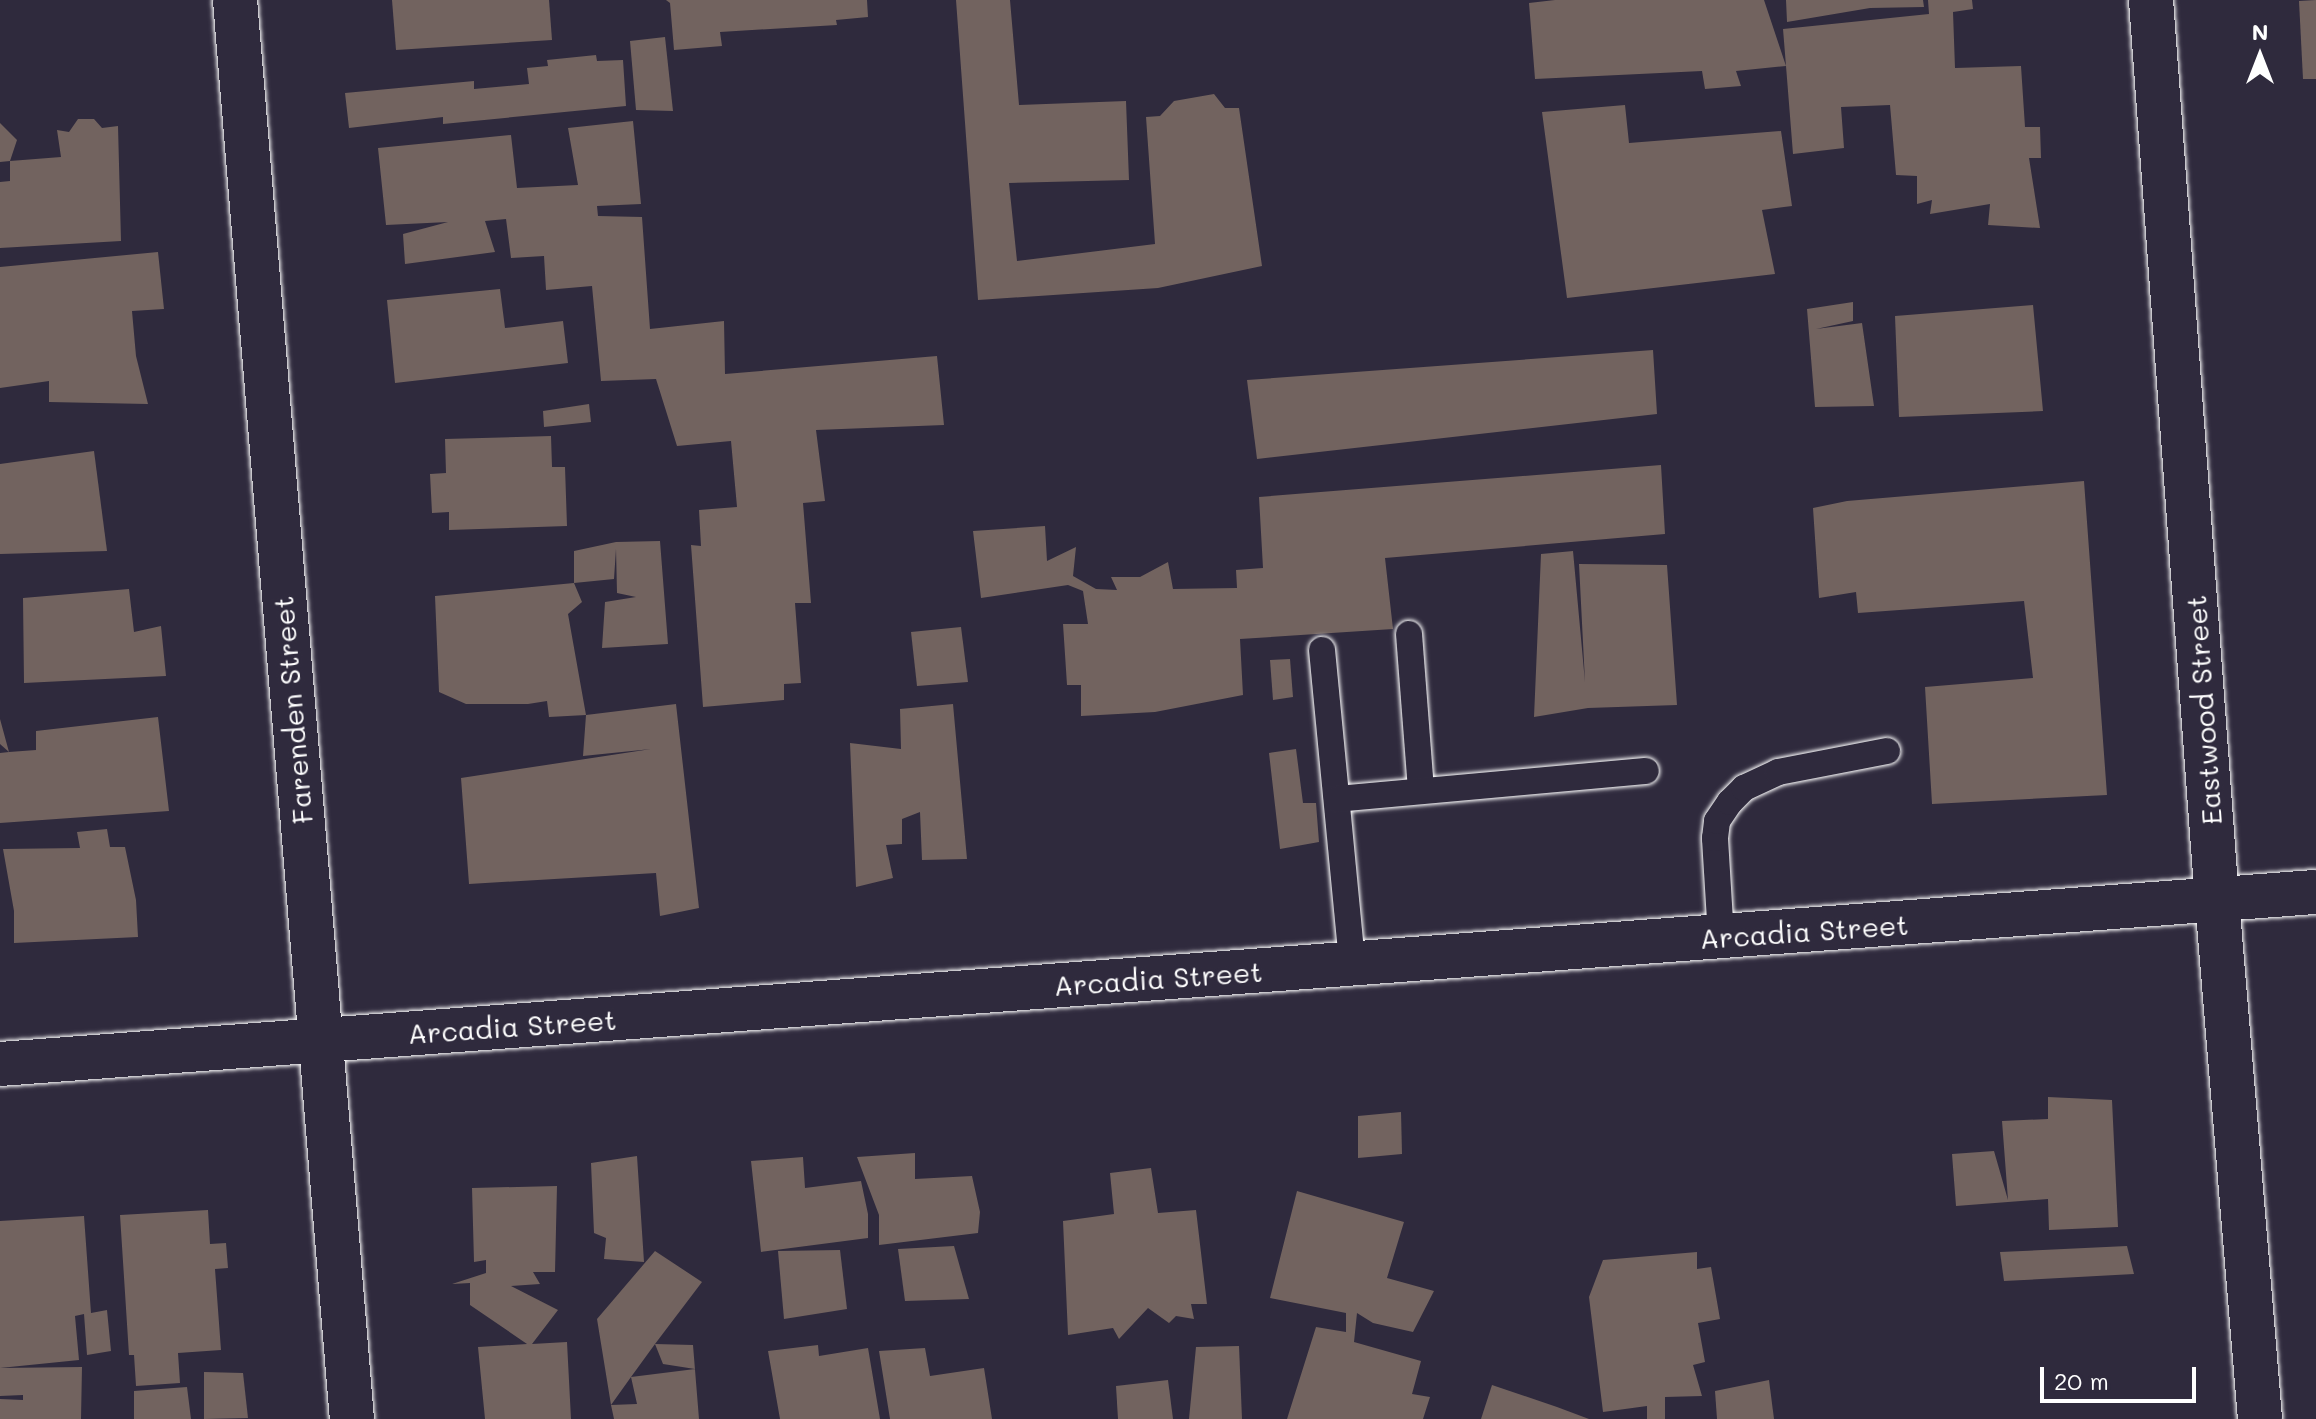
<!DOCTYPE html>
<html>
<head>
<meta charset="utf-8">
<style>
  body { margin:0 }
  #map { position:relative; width:2316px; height:1419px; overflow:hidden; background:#2f2a3d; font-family:Mali,sans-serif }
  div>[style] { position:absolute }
  .building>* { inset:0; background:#72635f }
  .roads { filter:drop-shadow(0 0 2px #fff) drop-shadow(0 0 2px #fff) }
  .service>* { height:26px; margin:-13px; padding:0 13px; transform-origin:13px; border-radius:13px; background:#2f2a3d }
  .minor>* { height:44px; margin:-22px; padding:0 22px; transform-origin:22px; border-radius:22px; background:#2f2a3d }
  span { translate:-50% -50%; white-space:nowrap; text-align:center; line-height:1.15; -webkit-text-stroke:8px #2f2a3d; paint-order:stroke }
  .street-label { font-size:28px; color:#fff }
  .north { position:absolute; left:2220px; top:16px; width:80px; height:80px; -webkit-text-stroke:6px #2f2a3d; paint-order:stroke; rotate:0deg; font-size:22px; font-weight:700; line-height:32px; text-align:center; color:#fff }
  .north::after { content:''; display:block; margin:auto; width:28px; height:36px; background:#fff; clip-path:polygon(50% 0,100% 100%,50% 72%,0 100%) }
  .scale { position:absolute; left:2040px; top:1367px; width:156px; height:36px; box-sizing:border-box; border:4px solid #fff; border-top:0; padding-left:10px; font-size:24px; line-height:28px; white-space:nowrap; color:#fff; -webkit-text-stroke:6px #2f2a3d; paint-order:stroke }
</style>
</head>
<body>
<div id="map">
  <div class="building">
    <div style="clip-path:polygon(392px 0,549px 0,552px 40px,396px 50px)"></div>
    <div style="clip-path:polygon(666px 0,867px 0,868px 17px,836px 20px,837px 25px,720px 32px,722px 46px,674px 50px,670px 3px)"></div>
    <div style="clip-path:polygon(956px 0,1010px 0,1019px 105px,1126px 101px,1129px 180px,1009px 183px,1017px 261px,1155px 244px,1146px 117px,1160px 116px,1174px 101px,1214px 94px,1225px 108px,1239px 108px,1262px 266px,1158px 288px,978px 300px)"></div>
    <div style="clip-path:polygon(1555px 0,1764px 0,1786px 66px,1783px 29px,1929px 14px,1928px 0,1972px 0,1973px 9px,1953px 12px,1955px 68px,2021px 66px,2025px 127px,2040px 127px,2041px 158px,2029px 158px,2040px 228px,1988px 225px,1990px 204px,1930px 214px,1932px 200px,1917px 204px,1917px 176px,1896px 175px,1890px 105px,1841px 107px,1844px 148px,1793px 154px,1786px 66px,1736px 71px,1741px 86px,1705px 89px,1702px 71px,1535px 79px,1529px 3px)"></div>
    <div style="clip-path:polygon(1786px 0,1923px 0,1924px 7px,1870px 8px,1787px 22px)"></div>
    <div style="clip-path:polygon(2316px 0,2316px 79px,2303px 79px,2299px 1px)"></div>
    <div style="clip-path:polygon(665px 37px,673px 111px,636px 110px,630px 41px)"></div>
    <div style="clip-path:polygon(596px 55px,597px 61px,623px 60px,626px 106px,443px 124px,443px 117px,349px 128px,345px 93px,474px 81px,474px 89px,529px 84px,527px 68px,548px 66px,547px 60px)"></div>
    <div style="clip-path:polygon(1625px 105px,1629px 143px,1781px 131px,1792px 206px,1762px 210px,1775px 274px,1567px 298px,1542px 112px)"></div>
    <div style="clip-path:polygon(78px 119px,94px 119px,102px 128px,118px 126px,121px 241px,0 248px,0 182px,10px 181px,10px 161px,0 162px,0 123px,17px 140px,10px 161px,61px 157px,57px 130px,69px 132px)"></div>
    <div style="clip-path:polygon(633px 121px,641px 204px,597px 206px,598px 216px,642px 217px,650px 329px,724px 321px,725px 374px,937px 356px,944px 425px,816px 430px,825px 501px,803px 503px,811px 603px,795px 603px,801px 683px,784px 684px,784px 700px,703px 707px,691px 545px,701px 546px,699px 510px,737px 507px,731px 441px,677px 446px,656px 379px,601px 381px,592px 286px,546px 290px,544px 256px,511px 258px,506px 219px,485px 221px,495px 252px,405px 264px,403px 234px,448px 222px,386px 225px,378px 148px,511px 135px,517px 188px,578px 185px,568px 128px)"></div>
    <div style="clip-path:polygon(158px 252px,164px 309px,132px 311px,136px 356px,148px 404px,49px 402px,49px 381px,0 388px,0 267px)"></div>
    <div style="clip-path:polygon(500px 289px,505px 328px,563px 321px,568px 363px,395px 383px,387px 300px)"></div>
    <div style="clip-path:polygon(1853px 302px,1853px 321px,1816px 329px,1862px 323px,1874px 406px,1815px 407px,1807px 309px)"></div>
    <div style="clip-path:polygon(2033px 305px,2043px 411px,1899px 417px,1895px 316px)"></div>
    <div style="clip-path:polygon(1653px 350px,1657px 414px,1257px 459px,1247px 380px)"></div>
    <div style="clip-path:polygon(589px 404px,591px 422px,544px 427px,543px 411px)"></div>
    <div style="clip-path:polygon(551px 436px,552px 467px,565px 467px,567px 526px,449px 530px,449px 512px,432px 513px,430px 474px,446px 473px,445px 439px)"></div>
    <div style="clip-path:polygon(94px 451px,107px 551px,0 554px,0 464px)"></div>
    <div style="clip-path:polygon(1661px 465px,1665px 534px,1385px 558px,1393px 629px,1240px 639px,1243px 695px,1155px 712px,1081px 716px,1081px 685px,1067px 685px,1063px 624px,1088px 624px,1083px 591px,1068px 585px,981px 598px,973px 531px,1045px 526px,1047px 561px,1076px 547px,1073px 576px,1096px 589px,1117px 590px,1111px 577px,1140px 577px,1168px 562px,1173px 589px,1237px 588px,1236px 570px,1263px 568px,1259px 497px)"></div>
    <div style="clip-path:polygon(2084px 481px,2107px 795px,1932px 804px,1925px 687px,2033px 678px,2024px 601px,1858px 613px,1856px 592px,1819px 598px,1813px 508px,1847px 501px)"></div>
    <div style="clip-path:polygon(660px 541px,668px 644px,602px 648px,605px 602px,636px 597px,617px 593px,616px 549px,614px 579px,574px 583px,574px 551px,616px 542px)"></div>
    <div style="clip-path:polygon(1573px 551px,1585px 682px,1579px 564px,1667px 565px,1677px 705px,1588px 708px,1534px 717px,1541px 554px)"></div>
    <div style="clip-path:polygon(574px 583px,582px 602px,568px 614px,586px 715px,549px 717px,547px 701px,528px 704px,466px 704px,439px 692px,435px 596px)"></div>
    <div style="clip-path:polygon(129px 589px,134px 632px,161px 626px,166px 676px,24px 683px,23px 598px)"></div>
    <div style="clip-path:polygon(961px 627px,968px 682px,917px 686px,911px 632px)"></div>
    <div style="clip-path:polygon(1290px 659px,1293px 697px,1273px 700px,1270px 660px)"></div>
    <div style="clip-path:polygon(676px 704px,699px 908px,660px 916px,656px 873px,469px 884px,461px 778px,651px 749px,583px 756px,586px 715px)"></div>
    <div style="clip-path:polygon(953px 704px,967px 859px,922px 860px,920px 812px,902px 819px,902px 844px,886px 845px,893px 878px,856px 887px,850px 743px,901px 749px,900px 709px)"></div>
    <div style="clip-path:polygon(158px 717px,169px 811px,0 823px,0 753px,9px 752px,0 744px,0 719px,9px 752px,36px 750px,36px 731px)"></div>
    <div style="clip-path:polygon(1296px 749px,1303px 803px,1316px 803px,1319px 842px,1280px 849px,1269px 753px)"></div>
    <div style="clip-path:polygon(107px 829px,110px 847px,125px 847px,136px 900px,138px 937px,14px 943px,14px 911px,3px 849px,80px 848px,77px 832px)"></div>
    <div style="clip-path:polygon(2048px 1097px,2112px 1100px,2118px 1227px,2049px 1230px,2048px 1199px,1956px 1206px,1952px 1154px,1994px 1151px,2008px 1200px,2002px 1121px,2048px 1119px)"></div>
    <div style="clip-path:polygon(1401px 1112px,1402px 1154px,1358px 1158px,1358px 1116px)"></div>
    <div style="clip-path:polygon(915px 1153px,915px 1179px,972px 1176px,980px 1212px,978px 1233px,879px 1245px,879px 1215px,857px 1157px)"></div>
    <div style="clip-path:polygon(637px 1156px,644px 1262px,604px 1259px,606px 1238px,594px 1233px,591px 1163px)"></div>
    <div style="clip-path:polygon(803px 1157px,805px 1188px,861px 1181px,868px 1214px,868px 1238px,761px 1252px,751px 1161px)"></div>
    <div style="clip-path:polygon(1151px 1168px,1158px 1213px,1196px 1210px,1207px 1304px,1191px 1304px,1194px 1319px,1176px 1316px,1169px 1323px,1148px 1308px,1119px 1339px,1113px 1328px,1068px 1335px,1063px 1221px,1114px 1214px,1110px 1173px)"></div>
    <div style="clip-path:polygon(557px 1186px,555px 1272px,533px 1272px,540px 1284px,511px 1286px,558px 1310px,532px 1344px,567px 1342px,571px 1419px,485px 1419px,478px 1347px,527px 1344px,470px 1305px,470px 1283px,452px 1284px,486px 1273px,486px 1260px,474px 1262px,472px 1188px)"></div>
    <div style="clip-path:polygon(1297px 1191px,1404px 1222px,1387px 1278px,1434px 1291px,1413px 1332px,1373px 1323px,1357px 1313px,1354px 1342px,1421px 1361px,1412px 1394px,1430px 1397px,1423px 1419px,1287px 1419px,1316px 1327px,1346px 1332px,1346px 1313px,1270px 1298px)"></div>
    <div style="clip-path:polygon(208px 1210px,210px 1244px,226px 1243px,228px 1268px,215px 1269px,221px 1350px,178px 1353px,180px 1383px,136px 1386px,134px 1355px,129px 1355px,120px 1215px)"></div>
    <div style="clip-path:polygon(84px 1216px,91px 1313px,107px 1310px,111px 1351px,87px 1355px,84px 1314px,75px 1316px,79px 1360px,0 1368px,0 1221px)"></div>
    <div style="clip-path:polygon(954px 1246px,969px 1299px,905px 1301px,898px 1249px)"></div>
    <div style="clip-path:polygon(2127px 1246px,2134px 1274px,2004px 1281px,2000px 1252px)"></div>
    <div style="clip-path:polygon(840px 1250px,847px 1309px,784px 1319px,778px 1251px)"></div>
    <div style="clip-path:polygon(655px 1251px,702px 1282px,655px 1344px,631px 1377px,695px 1369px,663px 1364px,655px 1344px,693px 1345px,699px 1419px,614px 1419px,611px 1405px,637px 1404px,631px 1377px,611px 1405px,597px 1319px)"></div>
    <div style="clip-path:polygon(1697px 1252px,1697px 1269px,1711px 1267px,1720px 1319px,1698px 1323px,1705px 1362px,1693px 1365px,1702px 1396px,1665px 1397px,1665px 1419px,1647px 1419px,1647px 1406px,1603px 1412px,1589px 1297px,1603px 1260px)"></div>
    <div style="clip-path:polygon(818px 1345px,819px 1356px,868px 1348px,880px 1419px,780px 1419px,768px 1351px)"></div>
    <div style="clip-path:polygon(1239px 1346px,1242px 1419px,1189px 1419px,1196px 1347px)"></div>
    <div style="clip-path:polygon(925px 1348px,930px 1376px,984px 1368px,992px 1419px,890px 1419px,879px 1351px)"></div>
    <div style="clip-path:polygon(82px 1367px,81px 1419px,0 1419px,0 1399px,23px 1400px,23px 1395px,0 1396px,0 1368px)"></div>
    <div style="clip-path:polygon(204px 1372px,243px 1373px,248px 1418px,204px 1419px)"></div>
    <div style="clip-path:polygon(1168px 1380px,1173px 1419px,1118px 1419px,1116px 1386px)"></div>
    <div style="clip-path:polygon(1769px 1380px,1774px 1419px,1717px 1419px,1715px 1391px)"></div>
    <div style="clip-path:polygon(1492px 1385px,1557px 1407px,1589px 1419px,1481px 1419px)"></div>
    <div style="clip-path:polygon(187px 1387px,191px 1419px,134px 1419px,134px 1391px)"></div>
  </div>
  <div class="roads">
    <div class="service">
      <div style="left:1409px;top:634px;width:156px;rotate:85.6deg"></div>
      <div style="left:1322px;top:650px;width:315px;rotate:84.5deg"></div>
      <div style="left:1337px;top:799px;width:310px;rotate:-5.2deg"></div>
      <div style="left:1721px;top:937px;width:99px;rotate:-93.5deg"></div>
      <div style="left:1715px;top:838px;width:17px;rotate:-83deg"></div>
      <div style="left:1717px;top:821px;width:23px;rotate:-56deg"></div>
      <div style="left:1730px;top:802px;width:20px;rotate:-45deg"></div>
      <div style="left:1744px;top:788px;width:38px;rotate:-25deg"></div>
      <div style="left:1778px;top:772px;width:111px;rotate:-10.9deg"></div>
    </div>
    <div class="minor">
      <div style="left:235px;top:0;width:1424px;rotate:85.29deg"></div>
      <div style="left:2151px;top:0;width:902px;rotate:85.81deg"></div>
      <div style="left:2217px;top:900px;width:521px;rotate:85.26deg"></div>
      <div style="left:0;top:1064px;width:2322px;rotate:-4.25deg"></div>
    </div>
  </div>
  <div class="street-label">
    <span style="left:292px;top:710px;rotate:-95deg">Farenden Street</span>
    <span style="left:2203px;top:710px;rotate:-94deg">Eastwood Street</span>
    <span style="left:1804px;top:931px;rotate:-4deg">Arcadia Street</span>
    <span style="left:1158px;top:978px;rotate:-4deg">Arcadia Street</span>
    <span style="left:512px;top:1026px;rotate:-4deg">Arcadia Street</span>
  </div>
  <div class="north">N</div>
  <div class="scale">20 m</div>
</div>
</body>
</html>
